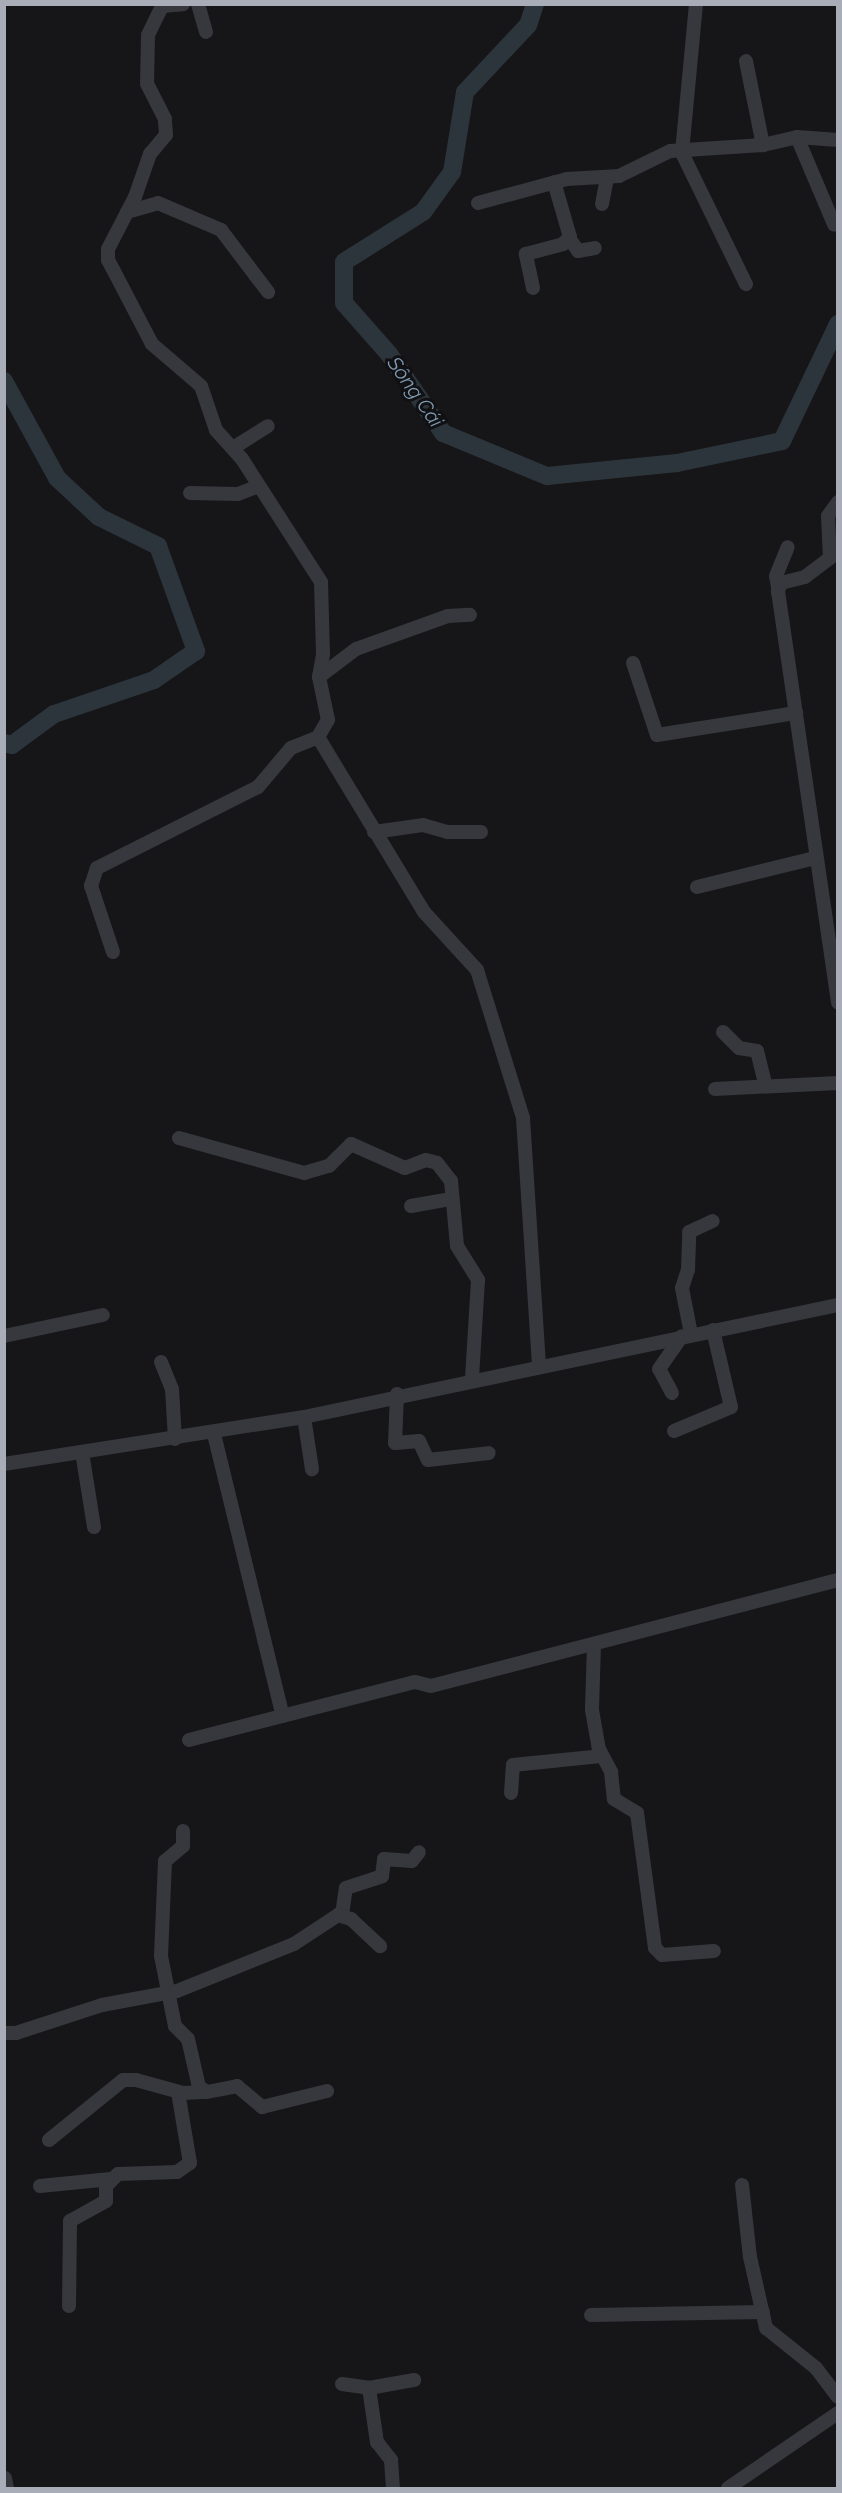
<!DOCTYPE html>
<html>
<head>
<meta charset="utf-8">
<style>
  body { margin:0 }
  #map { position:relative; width:842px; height:2493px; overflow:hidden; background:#161618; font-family:Raleway,sans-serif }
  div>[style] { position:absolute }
  .river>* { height:18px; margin:-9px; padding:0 9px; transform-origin:9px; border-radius:9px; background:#2c353c }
  .minor>* { height:14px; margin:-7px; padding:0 7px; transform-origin:7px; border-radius:7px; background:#37383d }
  span { translate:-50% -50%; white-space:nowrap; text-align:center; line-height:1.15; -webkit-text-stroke:6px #111113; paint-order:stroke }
  .water-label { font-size:20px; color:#7f9bb3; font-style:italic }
  .frame { position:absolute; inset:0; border:6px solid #a8adb8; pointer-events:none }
</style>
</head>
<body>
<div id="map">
  <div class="river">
    <div style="left:535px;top:4px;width:22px;rotate:108deg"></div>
    <div style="left:528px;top:25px;width:92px;rotate:133.2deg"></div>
    <div style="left:465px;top:92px;width:81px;rotate:99.2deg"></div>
    <div style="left:452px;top:172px;width:49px;rotate:125.9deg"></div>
    <div style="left:423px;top:212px;width:93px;rotate:147.7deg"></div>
    <div style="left:344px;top:262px;width:41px;rotate:90deg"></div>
    <div style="left:344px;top:303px;width:68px;rotate:48.6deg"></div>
    <div style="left:389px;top:354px;width:96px;rotate:55.6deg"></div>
    <div style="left:443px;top:433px;width:113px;rotate:22.5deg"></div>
    <div style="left:547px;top:476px;width:131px;rotate:-5.7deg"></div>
    <div style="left:677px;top:463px;width:107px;rotate:-11.8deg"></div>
    <div style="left:782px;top:441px;width:130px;rotate:-64.4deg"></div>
    <div style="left:4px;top:381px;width:111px;rotate:61.3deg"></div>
    <div style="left:57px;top:478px;width:57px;rotate:42.9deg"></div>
    <div style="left:99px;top:517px;width:66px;rotate:26.2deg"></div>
    <div style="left:158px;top:546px;width:112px;rotate:70.1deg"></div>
    <div style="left:196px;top:651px;width:51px;rotate:145.4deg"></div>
    <div style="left:154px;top:680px;width:106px;rotate:161.2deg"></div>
    <div style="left:54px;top:714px;width:52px;rotate:143.6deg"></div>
    <div style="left:12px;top:745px;width:8px;rotate:-166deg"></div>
  </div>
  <div class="minor">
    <div style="left:198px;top:4px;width:29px;rotate:74deg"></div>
    <div style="left:696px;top:4px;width:150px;rotate:95.4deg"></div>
    <div style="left:682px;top:153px;width:146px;rotate:64deg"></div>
    <div style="left:162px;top:6px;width:21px;rotate:-5deg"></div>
    <div style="left:746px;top:61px;width:86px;rotate:78.6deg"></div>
    <div style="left:797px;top:137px;width:95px;rotate:67deg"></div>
    <div style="left:478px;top:203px;width:92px;rotate:-15.1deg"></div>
    <div style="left:567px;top:179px;width:52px;rotate:-3.3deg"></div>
    <div style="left:619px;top:176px;width:57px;rotate:-26.1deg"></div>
    <div style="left:670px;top:151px;width:93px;rotate:-3.7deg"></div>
    <div style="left:763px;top:145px;width:35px;rotate:-13deg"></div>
    <div style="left:797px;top:137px;width:41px;rotate:4.2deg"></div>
    <div style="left:602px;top:204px;width:25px;rotate:-79deg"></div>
    <div style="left:127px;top:212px;width:32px;rotate:-16deg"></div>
    <div style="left:158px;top:203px;width:69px;rotate:23.2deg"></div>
    <div style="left:221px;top:230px;width:78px;rotate:52.8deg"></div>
    <div style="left:569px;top:238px;width:16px;rotate:55deg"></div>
    <div style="left:578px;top:251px;width:17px;rotate:-10deg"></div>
    <div style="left:533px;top:288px;width:35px;rotate:-102deg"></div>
    <div style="left:526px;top:254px;width:38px;rotate:-15deg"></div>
    <div style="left:563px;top:244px;width:10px;rotate:-45deg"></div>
    <div style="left:570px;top:237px;width:57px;rotate:-106.2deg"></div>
    <div style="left:233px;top:448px;width:41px;rotate:-32.2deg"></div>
    <div style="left:190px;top:493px;width:48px;rotate:1.2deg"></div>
    <div style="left:238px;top:494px;width:22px;rotate:-21deg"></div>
    <div style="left:838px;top:502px;width:17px;rotate:126deg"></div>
    <div style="left:828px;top:516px;width:42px;rotate:87.3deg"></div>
    <div style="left:830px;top:558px;width:31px;rotate:143deg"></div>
    <div style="left:805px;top:577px;width:25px;rotate:166deg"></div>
    <div style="left:781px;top:583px;width:9px;rotate:111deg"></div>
    <div style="left:778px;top:591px;width:416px;rotate:81.7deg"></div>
    <div style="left:778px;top:587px;width:11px;rotate:-100deg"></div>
    <div style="left:776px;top:576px;width:31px;rotate:-68deg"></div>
    <div style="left:633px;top:663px;width:76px;rotate:71.6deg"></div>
    <div style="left:657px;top:735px;width:141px;rotate:-9deg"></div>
    <div style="left:319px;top:677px;width:46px;rotate:-37.1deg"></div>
    <div style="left:356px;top:649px;width:98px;rotate:-19.7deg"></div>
    <div style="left:448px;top:616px;width:22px;rotate:-3deg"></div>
    <div style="left:318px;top:737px;width:205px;rotate:58.8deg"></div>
    <div style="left:424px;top:912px;width:79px;rotate:47.6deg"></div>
    <div style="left:477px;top:970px;width:155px;rotate:72.7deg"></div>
    <div style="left:523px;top:1118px;width:248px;rotate:86.3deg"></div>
    <div style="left:374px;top:832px;width:49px;rotate:-8.1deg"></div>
    <div style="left:423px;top:825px;width:25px;rotate:16deg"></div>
    <div style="left:447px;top:832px;width:34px"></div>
    <div style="left:697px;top:887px;width:122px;rotate:-13.8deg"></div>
    <div style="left:113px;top:952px;width:70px;rotate:-108.4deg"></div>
    <div style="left:91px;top:886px;width:19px;rotate:-72deg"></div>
    <div style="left:97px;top:868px;width:180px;rotate:-26.7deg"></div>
    <div style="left:258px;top:787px;width:51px;rotate:-49.8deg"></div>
    <div style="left:291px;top:748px;width:29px;rotate:-22deg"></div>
    <div style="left:318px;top:737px;width:20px;rotate:-60deg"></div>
    <div style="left:328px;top:720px;width:44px;rotate:-101.8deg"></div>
    <div style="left:319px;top:677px;width:23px;rotate:-80deg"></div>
    <div style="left:323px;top:654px;width:72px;rotate:-91.6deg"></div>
    <div style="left:321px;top:582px;width:146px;rotate:-122.7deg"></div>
    <div style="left:242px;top:459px;width:39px;rotate:-132deg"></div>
    <div style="left:216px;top:430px;width:46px;rotate:-108.8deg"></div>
    <div style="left:201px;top:386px;width:65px;rotate:-139.4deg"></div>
    <div style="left:152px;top:344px;width:95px;rotate:-117.6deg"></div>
    <div style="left:108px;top:260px;width:11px;rotate:-90deg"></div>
    <div style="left:108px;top:249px;width:59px;rotate:-62.6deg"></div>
    <div style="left:135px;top:197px;width:46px;rotate:-70.8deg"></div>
    <div style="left:150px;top:154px;width:25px;rotate:-50deg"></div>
    <div style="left:166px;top:135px;width:16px;rotate:-94deg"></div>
    <div style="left:165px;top:119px;width:39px;rotate:-117deg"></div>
    <div style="left:147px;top:84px;width:49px;rotate:-88.8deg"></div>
    <div style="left:148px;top:35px;width:34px;rotate:-64deg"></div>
    <div style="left:723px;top:1032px;width:23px;rotate:45deg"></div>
    <div style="left:739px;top:1048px;width:18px;rotate:9deg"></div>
    <div style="left:757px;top:1051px;width:36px;rotate:76deg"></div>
    <div style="left:715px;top:1089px;width:123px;rotate:-2.8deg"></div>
    <div style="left:179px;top:1138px;width:130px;rotate:15.6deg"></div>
    <div style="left:304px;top:1173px;width:26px;rotate:-16deg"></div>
    <div style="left:329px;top:1166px;width:31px;rotate:-45deg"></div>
    <div style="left:351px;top:1144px;width:59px;rotate:24deg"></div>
    <div style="left:405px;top:1168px;width:22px;rotate:-21deg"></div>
    <div style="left:426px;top:1160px;width:11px;rotate:15deg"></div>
    <div style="left:437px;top:1163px;width:23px;rotate:52deg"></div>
    <div style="left:451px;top:1181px;width:65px;rotate:84.7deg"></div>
    <div style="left:457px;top:1246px;width:40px;rotate:58deg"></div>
    <div style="left:478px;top:1280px;width:99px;rotate:93.5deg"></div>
    <div style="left:411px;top:1206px;width:41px;rotate:-9.9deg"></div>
    <div style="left:691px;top:1334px;width:47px;rotate:-101.1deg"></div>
    <div style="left:682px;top:1288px;width:19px;rotate:-72deg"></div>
    <div style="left:688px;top:1270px;width:38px;rotate:-88deg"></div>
    <div style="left:689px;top:1232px;width:26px;rotate:-25deg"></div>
    <div style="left:4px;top:1336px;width:101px;rotate:-12deg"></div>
    <div style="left:161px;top:1362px;width:29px;rotate:68deg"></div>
    <div style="left:172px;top:1389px;width:50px;rotate:86.6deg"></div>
    <div style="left:672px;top:1393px;width:27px;rotate:-118deg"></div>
    <div style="left:659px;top:1369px;width:40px;rotate:-55.1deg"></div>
    <div style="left:397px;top:1394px;width:49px;rotate:92.3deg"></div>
    <div style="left:395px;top:1443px;width:24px;rotate:-5deg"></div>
    <div style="left:419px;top:1441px;width:21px;rotate:65deg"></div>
    <div style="left:428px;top:1460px;width:61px;rotate:-6.5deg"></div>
    <div style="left:304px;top:1417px;width:53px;rotate:81.3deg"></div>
    <div style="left:674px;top:1431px;width:62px;rotate:-22.8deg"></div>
    <div style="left:731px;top:1407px;width:79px;rotate:-103.2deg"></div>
    <div style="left:214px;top:1434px;width:290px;rotate:76.3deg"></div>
    <div style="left:82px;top:1452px;width:76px;rotate:80.9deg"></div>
    <div style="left:4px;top:1464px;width:304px;rotate:-8.9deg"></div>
    <div style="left:304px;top:1417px;width:546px;rotate:-11.85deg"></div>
    <div style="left:594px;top:1645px;width:65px;rotate:91.8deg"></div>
    <div style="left:592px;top:1710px;width:40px;rotate:80deg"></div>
    <div style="left:599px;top:1749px;width:26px;rotate:62deg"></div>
    <div style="left:611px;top:1772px;width:27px;rotate:84deg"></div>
    <div style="left:614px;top:1799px;width:27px;rotate:31deg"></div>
    <div style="left:637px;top:1813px;width:136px;rotate:82.4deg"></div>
    <div style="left:655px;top:1948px;width:10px;rotate:45deg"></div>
    <div style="left:662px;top:1955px;width:52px;rotate:-4.4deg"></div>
    <div style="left:189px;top:1740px;width:233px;rotate:-14.4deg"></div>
    <div style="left:415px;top:1682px;width:16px;rotate:14deg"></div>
    <div style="left:431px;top:1686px;width:421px;rotate:-14.6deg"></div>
    <div style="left:511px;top:1793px;width:28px;rotate:-86deg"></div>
    <div style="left:513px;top:1765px;width:88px;rotate:-5.8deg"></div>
    <div style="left:183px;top:1831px;width:15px;rotate:90deg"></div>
    <div style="left:183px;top:1846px;width:23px;rotate:140deg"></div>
    <div style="left:165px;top:1861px;width:95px;rotate:92.4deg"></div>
    <div style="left:161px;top:1956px;width:71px;rotate:78.7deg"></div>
    <div style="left:175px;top:2026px;width:18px;rotate:45deg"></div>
    <div style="left:188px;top:2039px;width:49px;rotate:77.1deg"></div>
    <div style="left:199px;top:2087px;width:9px;rotate:32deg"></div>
    <div style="left:207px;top:2092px;width:31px;rotate:-11deg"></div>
    <div style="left:237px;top:2086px;width:33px;rotate:40deg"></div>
    <div style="left:262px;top:2107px;width:67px;rotate:-13.8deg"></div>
    <div style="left:342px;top:1915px;width:27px;rotate:-82deg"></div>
    <div style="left:346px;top:1888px;width:38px;rotate:-18deg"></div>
    <div style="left:382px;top:1876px;width:17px;rotate:-83deg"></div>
    <div style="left:384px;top:1859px;width:28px;rotate:4deg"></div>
    <div style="left:412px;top:1861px;width:11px;rotate:-52deg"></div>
    <div style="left:4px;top:2033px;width:12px"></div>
    <div style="left:16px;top:2033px;width:90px;rotate:-18deg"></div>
    <div style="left:102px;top:2005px;width:76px;rotate:-10.6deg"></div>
    <div style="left:177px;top:1991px;width:126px;rotate:-21.9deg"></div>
    <div style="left:294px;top:1944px;width:53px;rotate:-33.4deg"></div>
    <div style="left:338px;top:1915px;width:14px;rotate:17deg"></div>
    <div style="left:351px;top:1919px;width:40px;rotate:43deg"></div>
    <div style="left:49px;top:2140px;width:95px;rotate:-39deg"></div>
    <div style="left:123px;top:2080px;width:13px"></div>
    <div style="left:136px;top:2080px;width:49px;rotate:15.5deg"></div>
    <div style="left:183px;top:2093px;width:20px;rotate:-3deg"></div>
    <div style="left:742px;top:2185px;width:72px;rotate:83.7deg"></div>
    <div style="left:750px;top:2257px;width:73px;rotate:77.3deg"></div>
    <div style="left:766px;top:2328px;width:64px;rotate:38.7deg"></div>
    <div style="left:816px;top:2368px;width:36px;rotate:53deg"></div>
    <div style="left:40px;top:2186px;width:71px;rotate:-5.6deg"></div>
    <div style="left:69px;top:2306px;width:85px;rotate:-89.3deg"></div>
    <div style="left:70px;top:2221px;width:41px;rotate:-29.1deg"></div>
    <div style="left:106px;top:2201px;width:15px;rotate:-90deg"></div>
    <div style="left:106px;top:2186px;width:17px;rotate:-45deg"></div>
    <div style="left:118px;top:2174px;width:59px;rotate:-1.9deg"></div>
    <div style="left:177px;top:2172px;width:16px;rotate:-35deg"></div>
    <div style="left:190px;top:2163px;width:72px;rotate:-99.6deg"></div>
    <div style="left:591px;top:2315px;width:172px;rotate:-1deg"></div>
    <div style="left:342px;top:2384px;width:27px;rotate:8deg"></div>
    <div style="left:369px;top:2388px;width:46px;rotate:-10.1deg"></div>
    <div style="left:369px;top:2388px;width:55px;rotate:81.6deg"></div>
    <div style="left:377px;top:2442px;width:23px;rotate:52deg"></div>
    <div style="left:391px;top:2460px;width:28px;rotate:86deg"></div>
    <div style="left:5px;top:2478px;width:10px;rotate:79deg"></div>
    <div style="left:728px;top:2488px;width:133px;rotate:-34.3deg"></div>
  </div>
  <div class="water-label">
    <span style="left:415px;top:392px;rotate:55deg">Sông Cái</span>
  </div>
  <div class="frame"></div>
</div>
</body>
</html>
